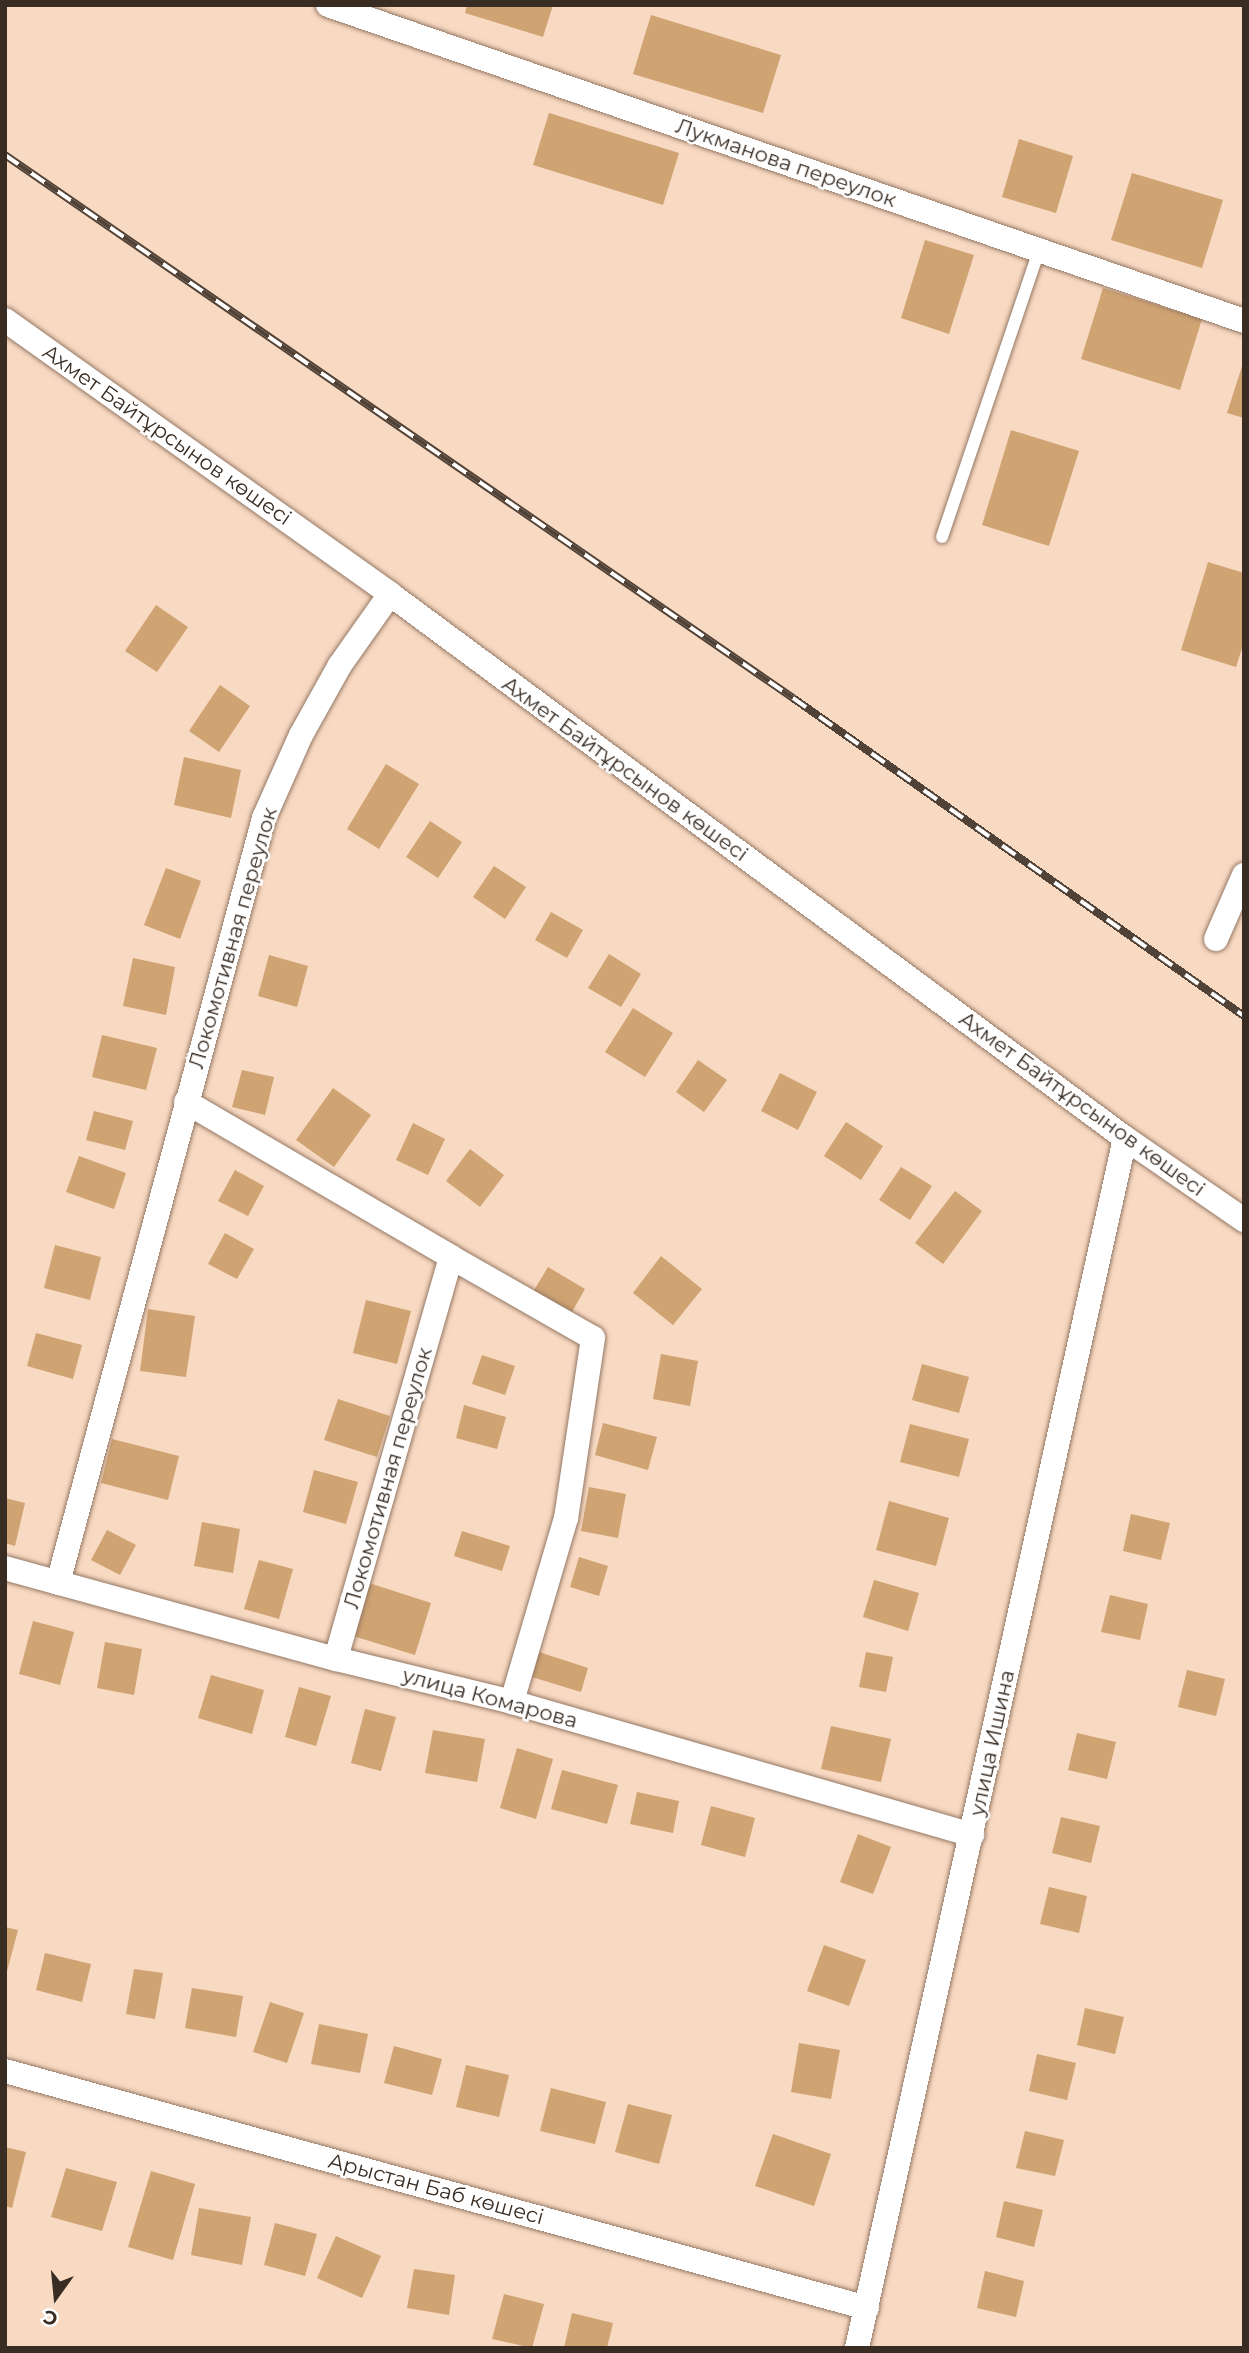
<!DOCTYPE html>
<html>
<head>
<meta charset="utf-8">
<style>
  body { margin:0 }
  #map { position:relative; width:1249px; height:2353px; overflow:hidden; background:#f8d9c2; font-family:Montserrat,sans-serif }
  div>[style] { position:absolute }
  .building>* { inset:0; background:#cfa372 }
  .roads { filter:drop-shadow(0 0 2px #947864) drop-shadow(0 0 2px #947864) }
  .lane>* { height:12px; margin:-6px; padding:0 6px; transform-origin:6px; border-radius:6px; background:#fff }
  .street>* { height:24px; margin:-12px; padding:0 12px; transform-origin:12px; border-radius:12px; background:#fff }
  .rail>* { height:8px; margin-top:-4px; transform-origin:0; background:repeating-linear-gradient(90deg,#fff 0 16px,#514237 0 32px); box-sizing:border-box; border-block:2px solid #514237 }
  span { translate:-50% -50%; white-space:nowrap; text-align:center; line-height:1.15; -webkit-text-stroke:5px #fff; paint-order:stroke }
  .street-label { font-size:21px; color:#382c23 }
  .frame { position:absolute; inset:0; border:7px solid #382c23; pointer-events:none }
  .north { position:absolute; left:21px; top:2262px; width:70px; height:70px; -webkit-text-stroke:5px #fff; paint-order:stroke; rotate:195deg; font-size:19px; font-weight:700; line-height:28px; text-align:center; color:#382c23 }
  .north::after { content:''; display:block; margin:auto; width:24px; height:32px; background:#382c23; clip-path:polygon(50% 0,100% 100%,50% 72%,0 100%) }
</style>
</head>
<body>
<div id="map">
  <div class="building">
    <div style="clip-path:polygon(467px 5px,553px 5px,543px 37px,465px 13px)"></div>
    <div style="clip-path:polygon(651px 15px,781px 55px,763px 113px,633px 74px)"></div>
    <div style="clip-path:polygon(549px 113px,679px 153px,663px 205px,533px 165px)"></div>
    <div style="clip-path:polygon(1019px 139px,1073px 156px,1056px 213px,1002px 197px)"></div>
    <div style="clip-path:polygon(1132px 173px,1223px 200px,1202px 268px,1111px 240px)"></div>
    <div style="clip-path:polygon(925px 240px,974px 255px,949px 334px,901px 318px)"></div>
    <div style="clip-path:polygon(1103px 288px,1202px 319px,1180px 390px,1081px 359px)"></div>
    <div style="clip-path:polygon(1244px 360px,1244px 418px,1227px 413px)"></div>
    <div style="clip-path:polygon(1011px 430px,1079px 451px,1049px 546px,982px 525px)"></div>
    <div style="clip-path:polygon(1208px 562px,1244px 573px,1244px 642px,1236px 667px,1181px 650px)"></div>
    <div style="clip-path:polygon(156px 605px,188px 627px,157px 672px,125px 651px)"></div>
    <div style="clip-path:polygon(220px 685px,250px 706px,219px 752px,189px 731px)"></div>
    <div style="clip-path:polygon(184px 757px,241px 770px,231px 818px,174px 805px)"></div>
    <div style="clip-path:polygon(386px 764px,419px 784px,379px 849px,347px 829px)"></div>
    <div style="clip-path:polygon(430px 821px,462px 842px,438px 878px,406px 857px)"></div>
    <div style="clip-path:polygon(494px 866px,526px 887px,505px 919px,473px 897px)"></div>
    <div style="clip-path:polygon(166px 868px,201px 881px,180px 939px,144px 925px)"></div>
    <div style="clip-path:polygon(551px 912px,583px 930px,567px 958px,535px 940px)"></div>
    <div style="clip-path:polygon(609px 954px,641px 974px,621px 1007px,588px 988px)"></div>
    <div style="clip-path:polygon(269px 955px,308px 966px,297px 1007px,258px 996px)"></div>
    <div style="clip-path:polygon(133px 958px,175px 967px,166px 1015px,123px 1006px)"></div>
    <div style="clip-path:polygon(633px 1008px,673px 1033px,645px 1077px,605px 1052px)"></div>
    <div style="clip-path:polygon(102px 1035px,157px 1048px,146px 1090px,92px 1077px)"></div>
    <div style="clip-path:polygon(698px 1060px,727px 1080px,704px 1112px,676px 1092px)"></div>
    <div style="clip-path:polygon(242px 1070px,274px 1077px,265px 1115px,232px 1107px)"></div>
    <div style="clip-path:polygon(780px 1073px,817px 1092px,798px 1130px,761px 1111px)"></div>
    <div style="clip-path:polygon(333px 1088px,371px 1115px,334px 1167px,296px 1140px)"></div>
    <div style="clip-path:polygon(94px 1111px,133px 1121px,125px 1150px,86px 1140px)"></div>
    <div style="clip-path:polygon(846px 1122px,883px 1146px,861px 1180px,824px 1156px)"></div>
    <div style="clip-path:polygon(413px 1123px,445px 1139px,428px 1175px,396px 1160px)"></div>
    <div style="clip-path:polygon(470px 1149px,504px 1175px,480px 1207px,446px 1181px)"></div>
    <div style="clip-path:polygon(79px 1156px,126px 1173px,114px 1209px,66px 1192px)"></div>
    <div style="clip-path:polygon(901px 1167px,932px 1186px,910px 1220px,879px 1200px)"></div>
    <div style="clip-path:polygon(235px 1170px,264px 1186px,248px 1216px,218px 1201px)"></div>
    <div style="clip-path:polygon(955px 1191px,982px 1211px,943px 1264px,915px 1243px)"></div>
    <div style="clip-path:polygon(225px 1233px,254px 1249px,237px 1279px,208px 1264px)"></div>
    <div style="clip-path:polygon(55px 1245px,101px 1257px,90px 1300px,44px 1288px)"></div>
    <div style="clip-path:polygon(661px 1256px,702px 1289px,673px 1325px,633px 1293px)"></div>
    <div style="clip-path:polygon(548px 1267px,585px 1289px,568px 1319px,530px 1297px)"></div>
    <div style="clip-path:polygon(366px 1300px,411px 1311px,397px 1364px,353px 1353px)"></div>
    <div style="clip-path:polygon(148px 1309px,195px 1316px,186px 1377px,140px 1371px)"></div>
    <div style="clip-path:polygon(36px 1333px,82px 1345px,73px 1379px,27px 1366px)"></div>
    <div style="clip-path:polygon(661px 1354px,698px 1361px,690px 1406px,653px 1399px)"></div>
    <div style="clip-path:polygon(482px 1355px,515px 1366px,505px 1395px,472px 1384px)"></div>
    <div style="clip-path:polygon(922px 1364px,969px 1377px,959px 1413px,912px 1400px)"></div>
    <div style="clip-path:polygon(338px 1399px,390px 1416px,377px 1457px,324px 1440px)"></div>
    <div style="clip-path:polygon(464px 1405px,506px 1417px,497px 1449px,456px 1438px)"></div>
    <div style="clip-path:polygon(603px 1423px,657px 1437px,648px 1470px,595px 1455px)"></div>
    <div style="clip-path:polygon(910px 1424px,969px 1439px,959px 1477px,900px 1462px)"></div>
    <div style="clip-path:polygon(112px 1439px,179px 1456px,168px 1500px,101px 1483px)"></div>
    <div style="clip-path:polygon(314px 1470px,358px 1482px,346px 1524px,303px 1512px)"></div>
    <div style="clip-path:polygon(589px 1487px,626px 1494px,618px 1538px,581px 1531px)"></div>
    <div style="clip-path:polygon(5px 1498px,25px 1503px,15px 1546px,5px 1543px)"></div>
    <div style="clip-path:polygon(889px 1501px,949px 1518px,936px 1566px,876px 1550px)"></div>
    <div style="clip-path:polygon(1131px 1514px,1170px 1523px,1161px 1560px,1123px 1551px)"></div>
    <div style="clip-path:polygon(202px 1522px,240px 1529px,233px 1573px,194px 1566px)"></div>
    <div style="clip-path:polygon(107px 1530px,136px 1545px,120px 1575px,91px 1560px)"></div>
    <div style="clip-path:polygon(462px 1531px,510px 1546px,502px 1571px,454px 1556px)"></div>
    <div style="clip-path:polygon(579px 1557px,608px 1566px,599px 1596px,570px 1587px)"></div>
    <div style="clip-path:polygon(259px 1560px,293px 1569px,279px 1619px,244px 1609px)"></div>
    <div style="clip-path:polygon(874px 1580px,919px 1593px,908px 1631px,863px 1617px)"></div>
    <div style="clip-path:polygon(369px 1583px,431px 1603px,415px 1655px,353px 1636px)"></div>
    <div style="clip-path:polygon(1110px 1595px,1148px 1604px,1140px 1640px,1101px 1632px)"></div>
    <div style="clip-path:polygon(33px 1621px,74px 1632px,60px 1685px,19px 1674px)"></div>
    <div style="clip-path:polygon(105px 1642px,142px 1649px,134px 1695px,97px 1688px)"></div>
    <div style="clip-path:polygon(539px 1652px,588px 1668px,581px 1692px,532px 1677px)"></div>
    <div style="clip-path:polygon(866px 1652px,893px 1657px,886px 1692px,859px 1687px)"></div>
    <div style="clip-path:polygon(1187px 1670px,1225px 1679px,1216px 1716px,1178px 1707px)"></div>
    <div style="clip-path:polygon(211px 1675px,264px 1690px,252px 1734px,198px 1718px)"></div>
    <div style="clip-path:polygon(299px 1687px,331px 1696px,316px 1746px,285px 1737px)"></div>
    <div style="clip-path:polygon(365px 1709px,396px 1717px,381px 1771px,351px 1763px)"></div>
    <div style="clip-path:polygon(831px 1726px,891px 1739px,881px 1782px,821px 1769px)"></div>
    <div style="clip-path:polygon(433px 1730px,485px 1739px,477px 1782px,425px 1773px)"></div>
    <div style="clip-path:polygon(1077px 1733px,1116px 1742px,1107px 1779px,1068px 1770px)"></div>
    <div style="clip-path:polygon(517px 1748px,553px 1759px,536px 1819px,500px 1808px)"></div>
    <div style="clip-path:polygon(562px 1770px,618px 1785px,607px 1824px,551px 1809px)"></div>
    <div style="clip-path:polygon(637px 1792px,679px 1801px,673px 1833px,630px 1824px)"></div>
    <div style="clip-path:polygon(711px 1806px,755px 1818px,745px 1857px,701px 1845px)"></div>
    <div style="clip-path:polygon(1061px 1817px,1100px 1826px,1091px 1863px,1052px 1853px)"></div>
    <div style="clip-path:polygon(858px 1834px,891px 1847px,873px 1894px,840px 1882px)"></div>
    <div style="clip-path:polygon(1049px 1887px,1087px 1896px,1079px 1933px,1040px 1924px)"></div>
    <div style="clip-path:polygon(5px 1927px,18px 1930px,6px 1975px,5px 1975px)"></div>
    <div style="clip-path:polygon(824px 1945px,866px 1960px,849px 2006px,807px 1991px)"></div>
    <div style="clip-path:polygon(45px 1953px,91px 1964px,82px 2002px,36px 1990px)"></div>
    <div style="clip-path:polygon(134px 1969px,163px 1973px,155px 2019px,126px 2014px)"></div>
    <div style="clip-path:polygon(192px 1988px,243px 1996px,236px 2037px,185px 2028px)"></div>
    <div style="clip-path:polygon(270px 2002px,304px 2013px,287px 2063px,253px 2052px)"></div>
    <div style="clip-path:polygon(1085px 2008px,1124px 2017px,1115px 2054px,1077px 2045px)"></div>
    <div style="clip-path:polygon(319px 2024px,368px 2034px,360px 2073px,311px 2064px)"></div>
    <div style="clip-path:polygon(799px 2043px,840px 2050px,831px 2099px,791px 2092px)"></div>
    <div style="clip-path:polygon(394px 2046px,442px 2059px,432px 2095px,384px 2083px)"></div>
    <div style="clip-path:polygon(1037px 2054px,1076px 2063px,1067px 2100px,1029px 2091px)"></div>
    <div style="clip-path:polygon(466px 2065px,509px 2075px,499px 2117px,456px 2107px)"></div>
    <div style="clip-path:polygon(551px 2088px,606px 2102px,595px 2144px,540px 2131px)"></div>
    <div style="clip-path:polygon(628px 2104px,672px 2115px,659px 2164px,615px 2152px)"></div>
    <div style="clip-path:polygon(1025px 2131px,1064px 2140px,1055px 2176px,1016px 2168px)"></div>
    <div style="clip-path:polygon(773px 2134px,831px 2154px,814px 2206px,755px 2186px)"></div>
    <div style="clip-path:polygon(5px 2147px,26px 2152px,12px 2208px,5px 2206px)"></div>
    <div style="clip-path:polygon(66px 2168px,117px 2182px,102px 2231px,51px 2217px)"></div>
    <div style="clip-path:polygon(151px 2171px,195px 2184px,173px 2260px,128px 2247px)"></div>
    <div style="clip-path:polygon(1004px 2201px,1043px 2210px,1034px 2247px,996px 2237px)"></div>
    <div style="clip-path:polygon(199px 2208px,251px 2217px,242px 2265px,191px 2255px)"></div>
    <div style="clip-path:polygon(275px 2223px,317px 2234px,305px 2276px,264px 2265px)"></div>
    <div style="clip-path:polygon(336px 2236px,381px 2256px,362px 2298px,317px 2278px)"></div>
    <div style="clip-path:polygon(414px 2269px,455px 2275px,449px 2315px,407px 2308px)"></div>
    <div style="clip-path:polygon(985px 2271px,1024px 2281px,1016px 2317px,977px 2308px)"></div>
    <div style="clip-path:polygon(504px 2294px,544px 2304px,532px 2348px,492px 2339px)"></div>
    <div style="clip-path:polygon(572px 2313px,613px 2323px,607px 2348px,564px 2348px)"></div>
  </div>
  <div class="roads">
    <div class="lane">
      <div style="left:942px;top:537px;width:303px;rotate:-71.3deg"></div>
    </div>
    <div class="street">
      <div style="left:328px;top:5px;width:969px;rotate:19.03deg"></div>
      <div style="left:5px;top:320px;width:473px;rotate:35.4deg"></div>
      <div style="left:390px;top:594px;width:914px;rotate:36.51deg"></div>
      <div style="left:1125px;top:1138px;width:145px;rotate:34.6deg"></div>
      <div style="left:1216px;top:939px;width:70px;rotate:-66.4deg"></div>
      <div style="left:186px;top:1102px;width:307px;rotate:30.3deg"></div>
      <div style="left:451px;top:1257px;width:418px;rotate:106deg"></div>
      <div style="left:451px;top:1257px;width:163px;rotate:29.7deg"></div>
      <div style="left:593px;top:1338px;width:182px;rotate:98.5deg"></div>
      <div style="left:566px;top:1518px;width:192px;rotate:106.4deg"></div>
      <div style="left:5px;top:1568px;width:343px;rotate:15.4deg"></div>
      <div style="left:336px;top:1659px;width:181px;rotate:13.7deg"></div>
      <div style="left:512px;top:1702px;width:479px;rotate:16.1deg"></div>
      <div style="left:58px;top:1583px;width:792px;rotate:-74.93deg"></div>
      <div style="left:264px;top:818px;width:91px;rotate:-66deg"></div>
      <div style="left:301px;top:735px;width:80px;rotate:-60.9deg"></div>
      <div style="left:340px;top:665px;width:87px;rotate:-54.8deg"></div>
      <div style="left:5px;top:2071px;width:894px;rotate:15.37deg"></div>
      <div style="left:857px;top:2348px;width:1239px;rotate:-77.51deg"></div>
    </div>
  </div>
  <div class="rail">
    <div style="left:5px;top:155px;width:957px;rotate:34.57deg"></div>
    <div style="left:793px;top:698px;width:552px;rotate:35.19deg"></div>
  </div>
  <div class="street-label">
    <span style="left:786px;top:163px;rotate:19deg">Лукманова переулок</span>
    <span style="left:167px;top:435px;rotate:35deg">Ахмет Байтұрсынов көшесі</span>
    <span style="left:625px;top:769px;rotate:36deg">Ахмет Байтұрсынов көшесі</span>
    <span style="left:233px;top:938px;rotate:-74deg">Локомотивная переулок</span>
    <span style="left:1082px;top:1104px;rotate:36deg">Ахмет Байтұрсынов көшесі</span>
    <span style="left:388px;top:1478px;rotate:-74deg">Локомотивная переулок</span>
    <span style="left:490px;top:1698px;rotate:15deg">улица Комарова</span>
    <span style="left:992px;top:1743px;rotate:-78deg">улица Ишина</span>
    <span style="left:436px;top:2189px;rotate:15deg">Арыстан Баб көшесі</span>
  </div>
  <div class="frame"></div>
  <div class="north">С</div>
</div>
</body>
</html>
